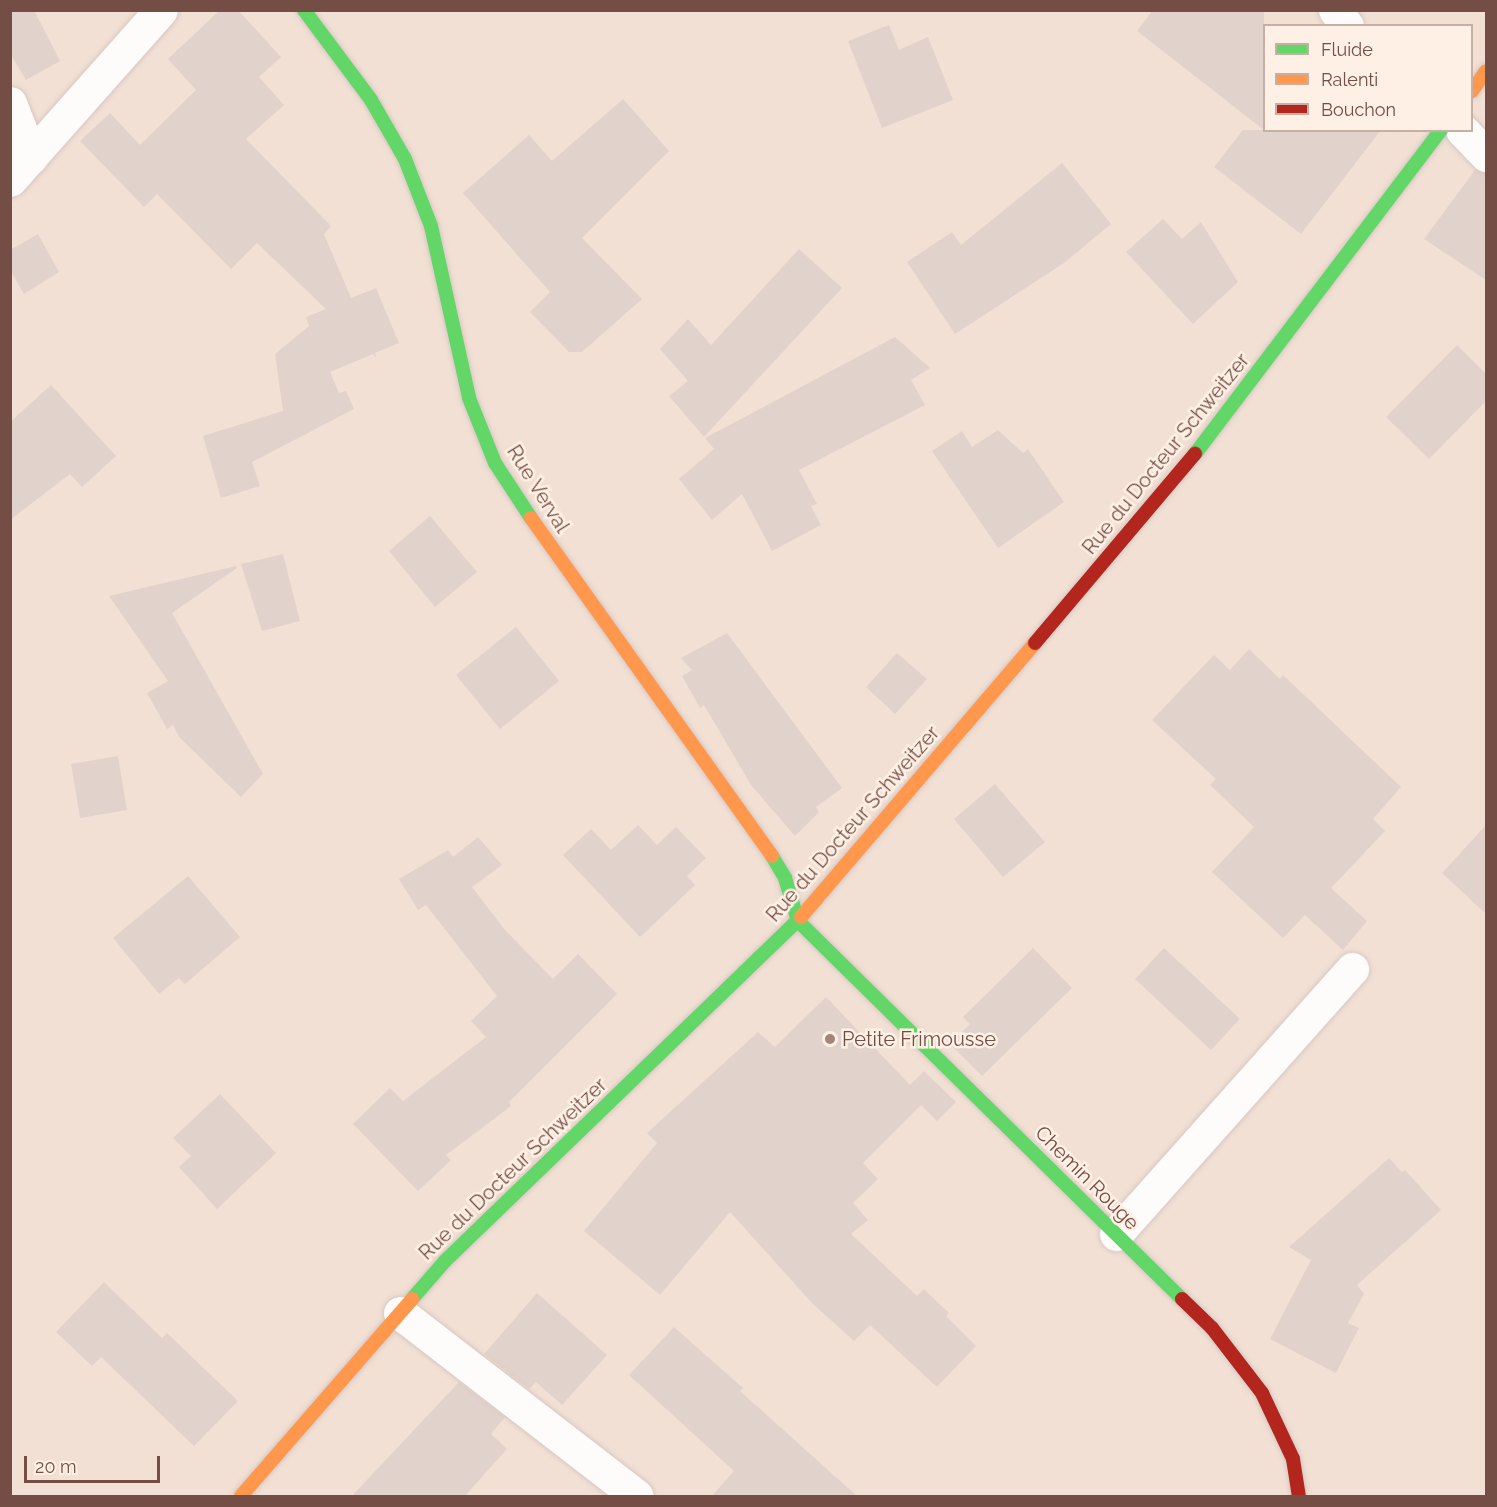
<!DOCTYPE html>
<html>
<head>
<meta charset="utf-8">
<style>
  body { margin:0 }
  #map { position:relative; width:1497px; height:1507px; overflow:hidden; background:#f6ece4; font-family:Raleway,sans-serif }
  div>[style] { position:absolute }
  .residential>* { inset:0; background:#f2e0d4 }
  .building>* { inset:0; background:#e2d2cc }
  .roads { filter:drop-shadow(0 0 2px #d7c8c3) drop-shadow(0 0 2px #d7c8c3) }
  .street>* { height:33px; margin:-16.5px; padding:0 16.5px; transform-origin:16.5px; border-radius:16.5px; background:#fefcfb }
  .fast>* { height:14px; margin:-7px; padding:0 7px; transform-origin:7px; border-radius:7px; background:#63d668 }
  .slow>* { height:14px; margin:-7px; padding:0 7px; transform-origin:7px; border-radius:7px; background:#ff974d }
  .jam>* { height:14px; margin:-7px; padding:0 7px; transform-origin:7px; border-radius:7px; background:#b3261e }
  .dots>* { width:16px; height:16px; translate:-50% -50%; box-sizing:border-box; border:3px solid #fff0e5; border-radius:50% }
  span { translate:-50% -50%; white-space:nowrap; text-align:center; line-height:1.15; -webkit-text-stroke:5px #fff0e5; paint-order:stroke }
  .street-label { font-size:20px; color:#744d45 }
  .poi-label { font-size:20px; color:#744d45 }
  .left { translate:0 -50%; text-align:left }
  .frame { position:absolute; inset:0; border:12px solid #744d45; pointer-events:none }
  .legend { position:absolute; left:1263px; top:24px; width:210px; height:108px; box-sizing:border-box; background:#fff0e5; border:2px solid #c7afa5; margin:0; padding:8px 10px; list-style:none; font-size:18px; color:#744d45 }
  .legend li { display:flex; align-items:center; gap:12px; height:30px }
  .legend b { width:30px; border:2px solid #c7afa5 }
  .scale { position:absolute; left:24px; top:1456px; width:136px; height:27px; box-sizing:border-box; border:3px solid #744d45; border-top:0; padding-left:8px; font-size:18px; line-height:21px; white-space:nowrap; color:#744d45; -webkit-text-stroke:4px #fff0e5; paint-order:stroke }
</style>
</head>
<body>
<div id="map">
  <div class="residential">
    <div style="clip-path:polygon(evenodd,11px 11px,1486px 11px,1486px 1496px,11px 1496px,11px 11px,1264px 26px,1472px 26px,1472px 130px,1264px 130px,1264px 26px)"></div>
  </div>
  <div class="building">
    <div style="clip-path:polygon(10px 10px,34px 10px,60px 61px,26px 80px,10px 53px)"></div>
    <div style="clip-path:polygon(220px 10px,238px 10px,281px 57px,259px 77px,284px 105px,246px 139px,331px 226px,324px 234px,351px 298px,376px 288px,399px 343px,375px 353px,376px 358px,373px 354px,330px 372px,339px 393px,346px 391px,354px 409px,252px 462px,260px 486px,221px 498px,203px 436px,283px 411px,275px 354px,309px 326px,306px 317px,326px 309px,257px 243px,231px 269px,157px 194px,144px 207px,80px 141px,110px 113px,140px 145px,196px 90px,168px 59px)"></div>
    <div style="clip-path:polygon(1153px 10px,1264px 10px,1264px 130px,1137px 31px)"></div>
    <div style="clip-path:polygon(889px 25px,899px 50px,928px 37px,953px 100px,882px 128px,848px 41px)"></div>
    <div style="clip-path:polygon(623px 99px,669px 151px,582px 238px,642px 299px,582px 352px,569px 352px,530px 312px,550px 292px,463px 193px,529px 135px,552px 161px)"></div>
    <div style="clip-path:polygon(1243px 130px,1381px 130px,1301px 234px,1214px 167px)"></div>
    <div style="clip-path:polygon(1062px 163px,1111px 224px,1064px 263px,955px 334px,907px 262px,952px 232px,961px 245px)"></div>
    <div style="clip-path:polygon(1475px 170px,1486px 173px,1486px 280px,1424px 239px)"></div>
    <div style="clip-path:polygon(1163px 219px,1182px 239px,1201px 222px,1238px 282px,1193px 324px,1126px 252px)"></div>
    <div style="clip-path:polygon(38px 234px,59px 272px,24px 294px,10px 270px,10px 250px)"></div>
    <div style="clip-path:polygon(799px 249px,842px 288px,704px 437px,669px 396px,688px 381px,660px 349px,688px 319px,711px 345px)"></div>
    <div style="clip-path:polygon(895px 337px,930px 368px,911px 380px,925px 405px,799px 470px,817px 504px,811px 506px,821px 525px,772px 551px,742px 494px,712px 520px,679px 479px,714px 449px,705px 438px)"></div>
    <div style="clip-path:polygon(1457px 345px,1486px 374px,1486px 401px,1429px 459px,1386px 417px)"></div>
    <div style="clip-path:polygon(51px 385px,116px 456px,82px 487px,70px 474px,10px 520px,10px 422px)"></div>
    <div style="clip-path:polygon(998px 430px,1023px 453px,1028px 449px,1064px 502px,998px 548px,932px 451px,962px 431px,972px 447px)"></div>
    <div style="clip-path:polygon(430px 516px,477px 572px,435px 607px,389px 551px)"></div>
    <div style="clip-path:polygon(283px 554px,300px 621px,262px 631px,241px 564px)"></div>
    <div style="clip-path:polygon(236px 566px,237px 568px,172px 613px,263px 774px,241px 797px,179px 737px,173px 725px,167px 729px,147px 693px,168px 681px,109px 596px)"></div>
    <div style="clip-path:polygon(516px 627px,559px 681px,500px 729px,456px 675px)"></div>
    <div style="clip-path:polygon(727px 633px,842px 788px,816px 807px,819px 812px,795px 836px,751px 785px,704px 705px,700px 708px,682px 676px,692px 670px,681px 658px)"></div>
    <div style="clip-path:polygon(1249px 649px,1280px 679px,1283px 675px,1401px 787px,1373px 819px,1385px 831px,1331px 888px,1367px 921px,1343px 950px,1305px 915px,1283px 938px,1212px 872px,1254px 827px,1210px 785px,1216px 779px,1152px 720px,1214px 655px,1230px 670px)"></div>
    <div style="clip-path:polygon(897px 653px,927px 679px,895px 714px,866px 687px)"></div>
    <div style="clip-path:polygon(118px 756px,127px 810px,80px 818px,71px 764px)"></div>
    <div style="clip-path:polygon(995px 784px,1045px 842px,1003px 877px,954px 819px)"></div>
    <div style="clip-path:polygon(638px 825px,657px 845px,676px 827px,706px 858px,687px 876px,695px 885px,640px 937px,563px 855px,591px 829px,611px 850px)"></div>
    <div style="clip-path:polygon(1486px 825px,1486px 914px,1442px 873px)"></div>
    <div style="clip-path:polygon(478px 837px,502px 865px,472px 887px,505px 930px,553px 979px,578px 954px,617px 994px,509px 1102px,511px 1106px,446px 1155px,451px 1160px,418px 1191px,353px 1124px,390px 1088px,403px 1101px,486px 1037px,471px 1021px,497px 996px,426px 905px,418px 910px,399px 879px,448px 850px,453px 857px)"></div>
    <div style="clip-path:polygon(188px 876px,240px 937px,185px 984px,179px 978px,159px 994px,113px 938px)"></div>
    <div style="clip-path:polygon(1033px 948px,1072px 988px,982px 1076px,950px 1044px,970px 1024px,963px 1017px)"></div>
    <div style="clip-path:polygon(1164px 948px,1240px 1019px,1211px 1050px,1135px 979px)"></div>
    <div style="clip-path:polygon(826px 997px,910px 1085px,924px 1071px,956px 1102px,937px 1121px,921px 1105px,863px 1163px,878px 1179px,853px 1203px,868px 1220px,851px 1234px,917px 1296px,924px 1289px,949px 1313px,946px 1316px,976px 1346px,937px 1387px,870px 1325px,854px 1341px,812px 1303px,730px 1212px,660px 1295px,584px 1231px,657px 1143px,647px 1133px,758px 1032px,775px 1047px)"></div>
    <div style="clip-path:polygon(220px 1094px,276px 1153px,217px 1209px,179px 1167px,191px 1156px,173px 1138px)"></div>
    <div style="clip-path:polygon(1389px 1158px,1402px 1172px,1405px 1170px,1441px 1210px,1357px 1285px,1364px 1294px,1348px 1323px,1359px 1328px,1336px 1373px,1270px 1339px,1311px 1260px,1289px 1247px)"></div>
    <div style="clip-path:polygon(104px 1282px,162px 1338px,167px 1333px,238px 1401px,194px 1446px,101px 1357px,92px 1366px,56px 1332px)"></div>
    <div style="clip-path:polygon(537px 1293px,607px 1355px,562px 1405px,536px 1382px,529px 1389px,484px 1354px)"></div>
    <div style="clip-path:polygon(674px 1327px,743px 1388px,740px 1391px,858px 1497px,711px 1497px,734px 1471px,629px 1375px)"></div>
    <div style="clip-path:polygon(459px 1382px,505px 1417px,491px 1434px,507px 1449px,464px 1497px,351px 1497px)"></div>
  </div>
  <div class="roads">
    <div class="street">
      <div style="left:1335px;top:10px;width:20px;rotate:53deg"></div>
      <div style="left:10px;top:103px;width:58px;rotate:68.7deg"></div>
      <div style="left:1462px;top:130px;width:35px;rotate:46deg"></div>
      <div style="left:10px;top:180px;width:227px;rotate:-48.4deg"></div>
      <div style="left:1116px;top:1234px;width:355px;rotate:-48.3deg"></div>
      <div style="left:400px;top:1313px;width:299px;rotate:37.7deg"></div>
    </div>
    <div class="fast">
      <div style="left:304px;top:10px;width:112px;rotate:53.3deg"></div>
      <div style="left:371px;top:100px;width:68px;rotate:60deg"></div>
      <div style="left:405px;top:159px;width:72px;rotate:68.8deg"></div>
      <div style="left:431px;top:226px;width:176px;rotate:77.5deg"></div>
      <div style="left:469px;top:398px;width:70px;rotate:68.2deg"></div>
      <div style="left:495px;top:463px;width:66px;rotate:56.8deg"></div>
      <div style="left:1195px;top:454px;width:407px;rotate:-52.8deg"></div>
      <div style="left:772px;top:856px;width:26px;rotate:59deg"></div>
      <div style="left:785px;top:878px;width:45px;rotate:73.2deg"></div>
      <div style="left:798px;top:921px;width:539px;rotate:44.55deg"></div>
      <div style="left:412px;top:1299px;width:50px;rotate:-49deg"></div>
      <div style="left:445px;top:1261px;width:495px;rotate:-44deg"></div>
    </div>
    <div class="slow">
      <div style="left:1472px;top:91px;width:24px;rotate:-55deg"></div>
      <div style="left:531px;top:518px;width:415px;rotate:54.5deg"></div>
      <div style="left:801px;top:917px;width:360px;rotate:-49.5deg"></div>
      <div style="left:241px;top:1496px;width:261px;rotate:-49deg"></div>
    </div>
    <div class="jam">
      <div style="left:1035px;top:643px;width:248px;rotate:-49.8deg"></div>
      <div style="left:1182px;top:1299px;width:42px;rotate:44deg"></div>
      <div style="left:1212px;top:1328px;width:82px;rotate:52.4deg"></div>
      <div style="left:1262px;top:1393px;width:73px;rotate:64.8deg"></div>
      <div style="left:1293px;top:1459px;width:37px;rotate:81deg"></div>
    </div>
  </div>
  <div class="dots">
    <div style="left:830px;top:1039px;background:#a2857d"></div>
  </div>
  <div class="street-label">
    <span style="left:1166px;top:454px;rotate:-51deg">Rue du Docteur Schweitzer</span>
    <span style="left:538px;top:489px;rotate:58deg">Rue Verval</span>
    <span style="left:853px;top:824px;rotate:-49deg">Rue du Docteur Schweitzer</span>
    <span style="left:513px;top:1169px;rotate:-44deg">Rue du Docteur Schweitzer</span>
    <span style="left:1087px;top:1178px;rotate:45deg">Chemin Rouge</span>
  </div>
  <div class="poi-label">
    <span class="left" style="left:842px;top:1039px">Petite Frimousse</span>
  </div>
  <div class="frame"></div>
  <ul class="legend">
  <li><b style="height:8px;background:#63d668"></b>Fluide</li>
  <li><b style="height:8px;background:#ff974d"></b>Ralenti</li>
  <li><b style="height:8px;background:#b3261e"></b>Bouchon</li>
  </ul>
  <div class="scale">20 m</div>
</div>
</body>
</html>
